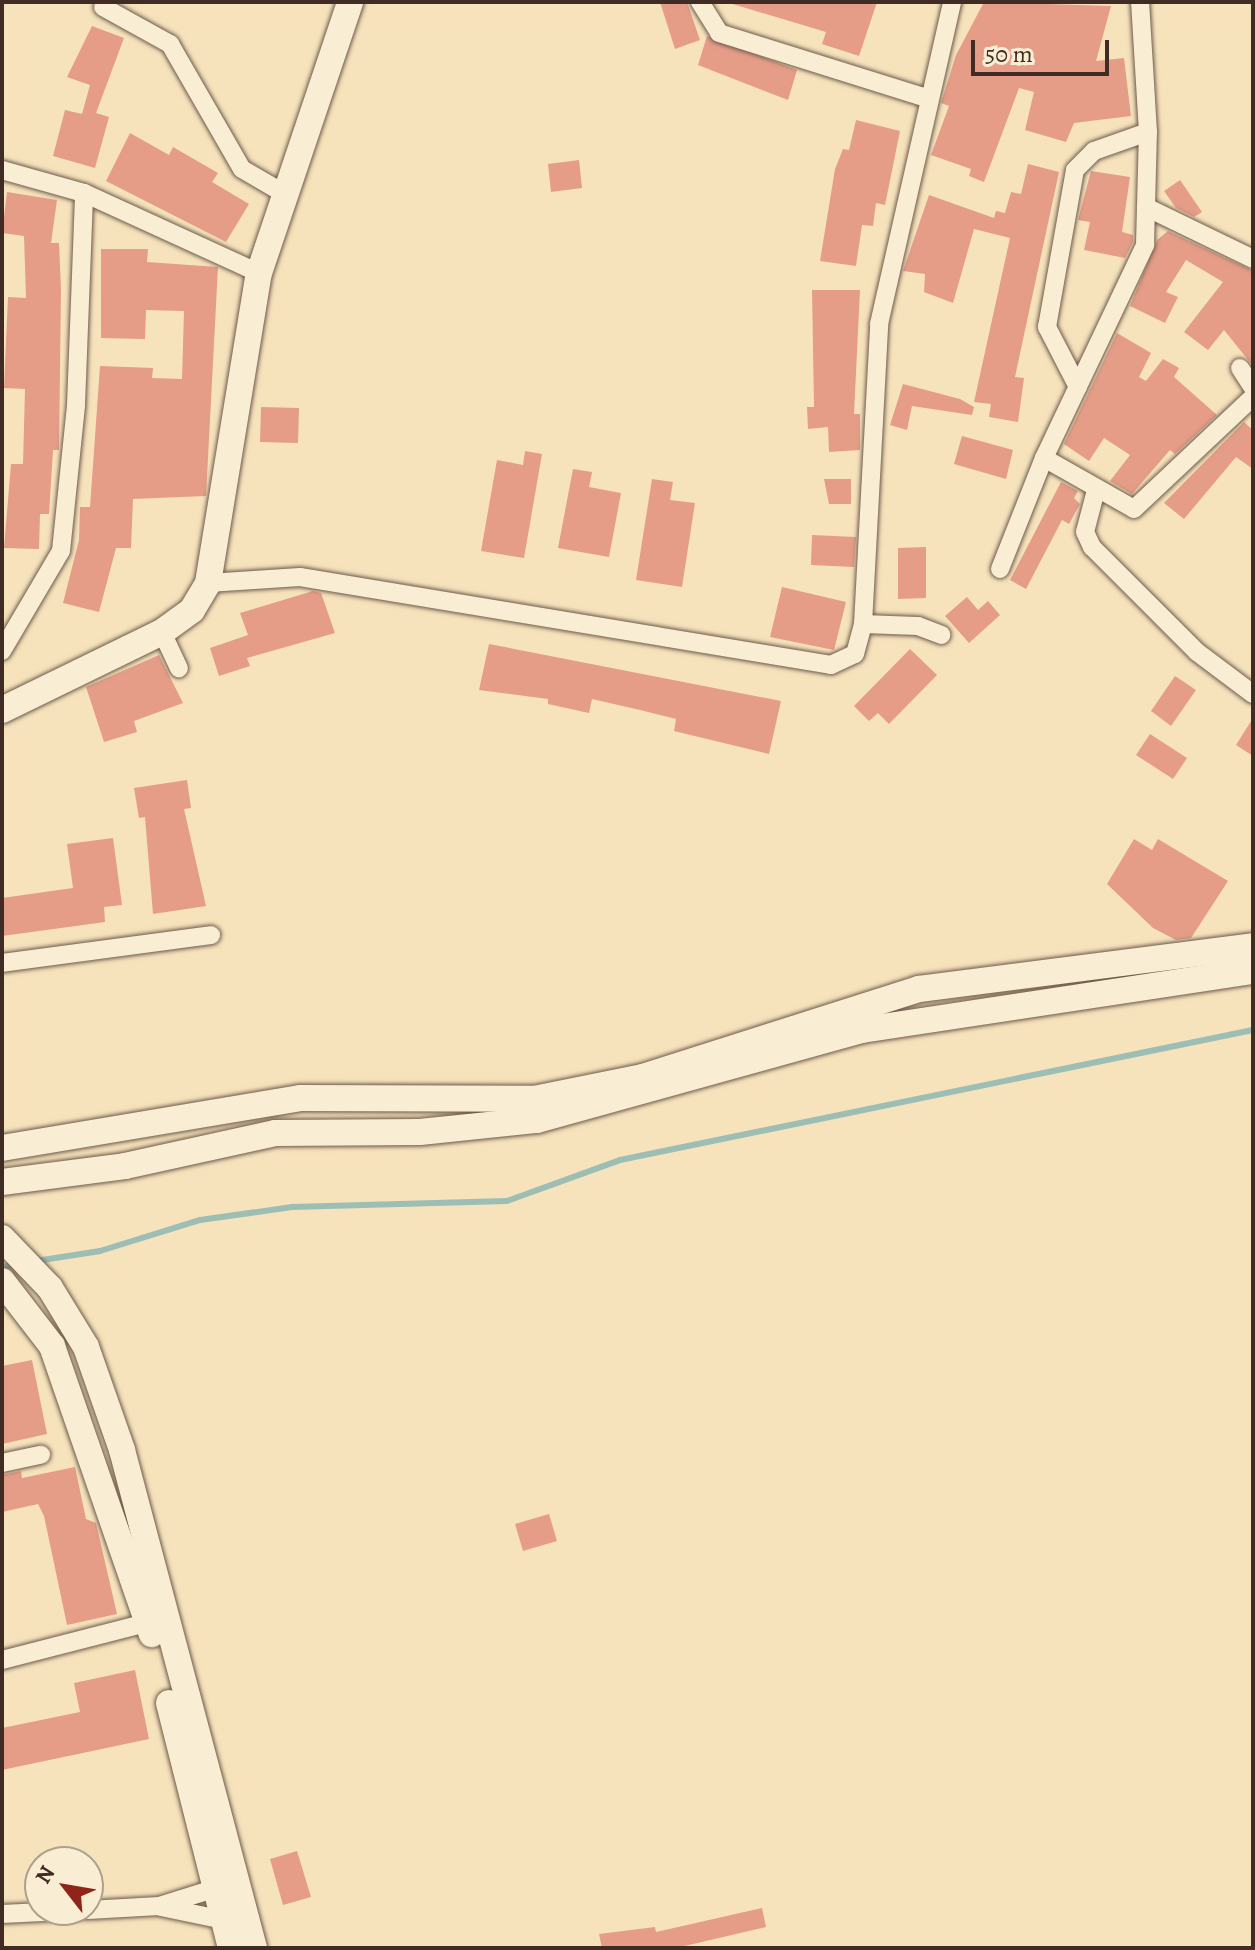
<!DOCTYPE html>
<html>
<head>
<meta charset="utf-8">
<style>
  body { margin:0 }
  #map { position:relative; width:1255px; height:1950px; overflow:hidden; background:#f6e3bc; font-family:Alegreya,serif }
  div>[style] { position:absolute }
  .stream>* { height:6px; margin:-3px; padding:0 3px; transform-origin:3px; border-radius:3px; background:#9dbeb5 }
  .building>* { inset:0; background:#e59d88 }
  .roads { filter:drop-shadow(0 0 2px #6e5a4b) drop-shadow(0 0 2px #6e5a4b) }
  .street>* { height:18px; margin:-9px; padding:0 9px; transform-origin:9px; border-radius:9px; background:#f9edd3 }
  .secondary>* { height:26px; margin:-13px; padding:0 13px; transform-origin:13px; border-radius:13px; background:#f9edd3 }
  span { translate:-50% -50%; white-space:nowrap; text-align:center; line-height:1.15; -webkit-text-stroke:6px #f9edd3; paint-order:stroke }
  .frame { position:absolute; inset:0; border:4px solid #402c25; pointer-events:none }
  .north { position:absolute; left:24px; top:1846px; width:80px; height:80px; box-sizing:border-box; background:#f9edd3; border:2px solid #afa08d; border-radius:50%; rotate:301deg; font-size:22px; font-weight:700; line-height:32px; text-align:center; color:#402c25 }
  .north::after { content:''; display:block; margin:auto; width:28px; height:36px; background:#8f2418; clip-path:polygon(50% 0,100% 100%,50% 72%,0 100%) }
  .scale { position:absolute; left:971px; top:40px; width:138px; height:36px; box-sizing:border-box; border:4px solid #402c25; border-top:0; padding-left:10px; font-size:24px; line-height:28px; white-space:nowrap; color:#402c25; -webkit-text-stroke:6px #f9edd3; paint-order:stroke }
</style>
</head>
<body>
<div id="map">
  <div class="stream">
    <div style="left:36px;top:1261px;width:65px;rotate:-8.9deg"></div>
    <div style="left:100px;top:1251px;width:105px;rotate:-17.2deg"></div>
    <div style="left:200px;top:1220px;width:93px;rotate:-8deg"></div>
    <div style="left:292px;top:1207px;width:215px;rotate:-1.6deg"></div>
    <div style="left:507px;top:1201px;width:120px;rotate:-19.9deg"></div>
    <div style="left:620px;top:1160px;width:646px;rotate:-11.61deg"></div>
    <div style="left:2px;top:1267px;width:15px;rotate:-11deg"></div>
  </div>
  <div class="building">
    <div style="clip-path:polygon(660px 2px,687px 2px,700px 40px,675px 49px)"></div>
    <div style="clip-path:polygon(726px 2px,877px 2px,859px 56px,822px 44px,826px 32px)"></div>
    <div style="clip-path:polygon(984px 2px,1111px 6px,1096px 61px,1124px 58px,1131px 116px,1074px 123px,1066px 142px,1025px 130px,1034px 92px,1019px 88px,984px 182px,969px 176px,971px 169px,931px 155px,949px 106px,941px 103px,956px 55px)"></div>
    <div style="clip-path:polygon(92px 26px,124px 38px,96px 113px,109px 117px,95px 168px,53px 156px,65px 110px,82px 114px,90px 85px,67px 77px)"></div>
    <div style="clip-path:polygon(707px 36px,797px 70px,788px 100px,698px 65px)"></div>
    <div style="clip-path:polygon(856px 120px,900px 131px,885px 205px,876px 203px,873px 226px,862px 225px,856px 266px,820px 261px,835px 169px,843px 149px,849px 150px)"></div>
    <div style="clip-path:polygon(130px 133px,169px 155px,173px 147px,218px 173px,212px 182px,249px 204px,226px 242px,106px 181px)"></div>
    <div style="clip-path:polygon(579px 160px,582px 188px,551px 192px,548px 164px)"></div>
    <div style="clip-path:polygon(1028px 164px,1059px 172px,1015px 377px,1024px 378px,1018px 422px,989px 417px,991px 404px,974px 402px,1010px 238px,974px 229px,953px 303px,924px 292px,925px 274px,903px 271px,929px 195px,994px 218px,996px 211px,1005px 213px,1011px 192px,1021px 194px)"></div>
    <div style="clip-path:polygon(1091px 171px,1130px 177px,1122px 232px,1133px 235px,1133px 242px,1125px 258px,1084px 250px,1090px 222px,1078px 220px)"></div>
    <div style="clip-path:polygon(1180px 180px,1202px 212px,1194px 217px,1176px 208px,1164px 191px)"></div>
    <div style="clip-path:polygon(7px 192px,57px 200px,51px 243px,59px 243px,61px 289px,59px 450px,53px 450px,49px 514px,40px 514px,39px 549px,4px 548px,11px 464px,23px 464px,25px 389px,4px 388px,8px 297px,26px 298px,24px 236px,2px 233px)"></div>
    <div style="clip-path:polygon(1168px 231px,1253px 271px,1253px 366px,1224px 330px,1208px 350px,1184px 332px,1223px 282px,1186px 260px,1166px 292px,1178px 297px,1165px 323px,1130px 306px,1157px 240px)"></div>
    <div style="clip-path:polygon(101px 249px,148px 249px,147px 262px,218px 267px,206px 496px,133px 499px,131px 548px,116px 548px,99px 612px,63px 603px,79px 540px,80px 507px,90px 507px,100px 366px,153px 368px,152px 378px,182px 379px,184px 311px,146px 310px,145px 339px,101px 338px)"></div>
    <div style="clip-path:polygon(812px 290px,860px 290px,854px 414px,860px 414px,860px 450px,829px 452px,828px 427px,808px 429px,807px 407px,814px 407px)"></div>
    <div style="clip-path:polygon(1117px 333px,1151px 353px,1139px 377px,1146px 381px,1163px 359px,1179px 368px,1174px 377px,1217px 415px,1175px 454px,1170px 450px,1132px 494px,1110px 481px,1130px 455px,1104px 438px,1089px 461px,1064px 444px)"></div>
    <div style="clip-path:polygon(903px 384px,960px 399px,974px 407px,972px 415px,912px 406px,907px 430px,890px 425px)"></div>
    <div style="clip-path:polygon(261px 407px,299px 408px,298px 443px,260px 442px)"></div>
    <div style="clip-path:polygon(1244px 422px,1253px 430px,1253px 469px,1236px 457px,1184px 519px,1164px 503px)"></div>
    <div style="clip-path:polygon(962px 436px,1013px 450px,1006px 479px,954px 464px)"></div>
    <div style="clip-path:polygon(525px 451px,542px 454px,524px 558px,481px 551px,497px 460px,523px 465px)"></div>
    <div style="clip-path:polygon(573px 469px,592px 472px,589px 487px,621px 493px,609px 557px,558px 548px)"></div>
    <div style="clip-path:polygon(652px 479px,673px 482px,670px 500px,695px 503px,682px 587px,636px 580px)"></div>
    <div style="clip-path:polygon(824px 479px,851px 479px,851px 504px,829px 504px)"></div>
    <div style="clip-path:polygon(1061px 482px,1078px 491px,1074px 498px,1080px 504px,1069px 524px,1062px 520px,1026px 589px,1010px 580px)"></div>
    <div style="clip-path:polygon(812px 535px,856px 537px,854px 567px,811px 565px)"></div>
    <div style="clip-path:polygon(926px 547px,926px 598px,898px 599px,898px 548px)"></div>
    <div style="clip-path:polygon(782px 587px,846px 602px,834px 650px,770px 637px)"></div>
    <div style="clip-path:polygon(313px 591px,321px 593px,335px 633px,247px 658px,250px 666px,219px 676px,210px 648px,248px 635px,240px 613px)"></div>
    <div style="clip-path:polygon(967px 597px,978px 610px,988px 601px,1000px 615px,969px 643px,945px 616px)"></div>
    <div style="clip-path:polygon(489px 644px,781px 701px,769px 754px,674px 731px,676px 719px,640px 710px,592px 699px,589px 713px,548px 704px,548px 699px,479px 690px)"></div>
    <div style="clip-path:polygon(910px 649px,937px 675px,889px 724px,878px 713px,869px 721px,854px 706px)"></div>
    <div style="clip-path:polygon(159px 655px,183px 703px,134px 721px,137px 732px,104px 742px,86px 687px)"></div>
    <div style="clip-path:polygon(1175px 676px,1196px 690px,1171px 726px,1151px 711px)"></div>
    <div style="clip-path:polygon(1253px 718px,1253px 756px,1236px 745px)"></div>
    <div style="clip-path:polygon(1150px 734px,1187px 758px,1173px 779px,1136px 755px)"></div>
    <div style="clip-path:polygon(187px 780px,191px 808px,184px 809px,206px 906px,153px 914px,145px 817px,139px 818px,134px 788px)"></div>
    <div style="clip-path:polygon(113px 838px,122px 905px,104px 907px,105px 922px,2px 936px,2px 898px,73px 888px,67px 844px)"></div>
    <div style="clip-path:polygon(1134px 839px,1152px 850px,1158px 839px,1228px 881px,1191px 938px,1176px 940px,1153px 928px,1107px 884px)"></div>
    <div style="clip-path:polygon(32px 1360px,47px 1434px,2px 1444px,2px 1366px)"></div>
    <div style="clip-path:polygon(75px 1467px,86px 1519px,96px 1523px,117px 1614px,67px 1625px,44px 1516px,38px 1504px,2px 1512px,2px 1475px,21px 1471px,22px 1478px)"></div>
    <div style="clip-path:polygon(549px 1514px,557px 1541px,523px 1551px,515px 1524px)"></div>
    <div style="clip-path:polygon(135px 1670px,149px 1739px,2px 1770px,2px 1728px,80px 1712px,74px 1683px)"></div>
    <div style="clip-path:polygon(297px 1851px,311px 1897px,283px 1905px,270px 1859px)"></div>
    <div style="clip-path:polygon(762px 1908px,766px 1927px,676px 1948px,602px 1948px,599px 1934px,655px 1927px,656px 1932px)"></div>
  </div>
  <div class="roads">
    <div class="street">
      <div style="left:700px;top:2px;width:36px;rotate:58deg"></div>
      <div style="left:719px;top:33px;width:218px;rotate:17.4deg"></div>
      <div style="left:103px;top:7px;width:77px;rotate:28.9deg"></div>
      <div style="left:170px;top:44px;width:144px;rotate:60.1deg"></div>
      <div style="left:242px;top:169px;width:50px;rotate:30.2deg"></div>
      <div style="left:2px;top:170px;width:85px;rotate:15.7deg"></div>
      <div style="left:84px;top:193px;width:192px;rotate:24.6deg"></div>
      <div style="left:1146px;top:207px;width:119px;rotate:25.9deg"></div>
      <div style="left:1240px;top:368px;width:24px;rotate:57deg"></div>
      <div style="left:1078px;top:387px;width:68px;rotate:-117.3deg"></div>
      <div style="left:1047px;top:327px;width:159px;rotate:-79.9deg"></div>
      <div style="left:1075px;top:170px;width:27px;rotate:-45deg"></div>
      <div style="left:1094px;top:151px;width:57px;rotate:-19.4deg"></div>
      <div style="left:1044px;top:458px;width:103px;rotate:29.5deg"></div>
      <div style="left:1134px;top:509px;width:163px;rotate:-43.3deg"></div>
      <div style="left:1096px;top:490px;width:43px;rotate:104.7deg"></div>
      <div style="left:1085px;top:532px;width:17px;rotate:65deg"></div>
      <div style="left:1092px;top:547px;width:148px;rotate:45deg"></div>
      <div style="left:1197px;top:652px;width:70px;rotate:36.9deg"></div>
      <div style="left:1000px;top:569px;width:119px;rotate:-68.4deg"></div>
      <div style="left:1044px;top:458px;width:236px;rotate:-64.6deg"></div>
      <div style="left:1145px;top:245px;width:113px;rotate:-88.5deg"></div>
      <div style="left:1148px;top:132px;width:130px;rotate:-93.5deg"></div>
      <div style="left:208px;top:583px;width:92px;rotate:-3.7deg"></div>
      <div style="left:300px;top:577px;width:538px;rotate:9.41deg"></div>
      <div style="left:831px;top:665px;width:26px;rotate:-25deg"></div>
      <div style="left:855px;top:654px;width:31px;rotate:-75deg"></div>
      <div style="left:863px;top:624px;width:300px;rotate:-86.9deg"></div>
      <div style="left:879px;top:324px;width:330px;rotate:-77.2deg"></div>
      <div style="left:863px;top:624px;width:55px;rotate:2.1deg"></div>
      <div style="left:918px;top:626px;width:25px;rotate:21deg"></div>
      <div style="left:162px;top:632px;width:40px;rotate:65deg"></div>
      <div style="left:2px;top:651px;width:116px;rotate:-59.5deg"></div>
      <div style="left:61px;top:551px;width:147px;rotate:-84.1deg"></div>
      <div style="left:76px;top:405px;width:212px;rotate:-87.8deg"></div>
      <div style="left:2px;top:963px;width:211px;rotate:-7.6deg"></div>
      <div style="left:2px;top:1463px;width:40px;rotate:-12deg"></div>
      <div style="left:2px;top:1660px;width:161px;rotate:-14.4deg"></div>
      <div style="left:161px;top:1907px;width:75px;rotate:11.6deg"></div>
      <div style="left:88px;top:1910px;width:71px;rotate:-3.2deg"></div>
      <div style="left:159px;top:1906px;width:70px;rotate:-17.4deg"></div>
      <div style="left:2px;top:1914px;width:81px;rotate:-2.8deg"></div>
    </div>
    <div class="secondary">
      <div style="left:2px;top:710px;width:178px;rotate:-26deg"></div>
      <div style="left:162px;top:632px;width:37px;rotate:-36deg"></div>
      <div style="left:192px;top:610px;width:31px;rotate:-59deg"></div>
      <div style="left:208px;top:583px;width:314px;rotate:-80.7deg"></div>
      <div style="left:259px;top:273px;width:286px;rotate:-71.4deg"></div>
      <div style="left:2px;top:1148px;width:302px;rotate:-9.5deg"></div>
      <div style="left:300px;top:1098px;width:234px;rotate:0.2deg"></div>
      <div style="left:534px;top:1099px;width:111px;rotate:-11.4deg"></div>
      <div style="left:643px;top:1077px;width:290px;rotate:-17.7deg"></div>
      <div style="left:919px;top:989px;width:337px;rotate:-7.3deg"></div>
      <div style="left:2px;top:1182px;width:124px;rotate:-7.4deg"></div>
      <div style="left:125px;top:1166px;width:154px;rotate:-12.4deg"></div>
      <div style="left:275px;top:1133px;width:145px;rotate:-0.4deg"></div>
      <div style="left:420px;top:1132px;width:118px;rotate:-5.9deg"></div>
      <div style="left:537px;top:1120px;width:337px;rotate:-15.5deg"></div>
      <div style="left:862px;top:1030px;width:395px;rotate:-8.6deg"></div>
      <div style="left:2px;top:1238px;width:69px;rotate:46.2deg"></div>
      <div style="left:50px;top:1288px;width:69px;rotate:58.6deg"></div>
      <div style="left:86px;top:1347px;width:109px;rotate:70.7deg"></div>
      <div style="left:122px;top:1450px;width:515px;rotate:75.15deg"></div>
      <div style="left:2px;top:1281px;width:82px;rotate:52.4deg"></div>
      <div style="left:52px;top:1346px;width:305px;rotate:70.9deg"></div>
      <div style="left:169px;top:1703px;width:253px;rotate:75.8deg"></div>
    </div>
  </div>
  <div class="frame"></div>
  <div class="north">N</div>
  <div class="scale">50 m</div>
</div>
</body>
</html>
